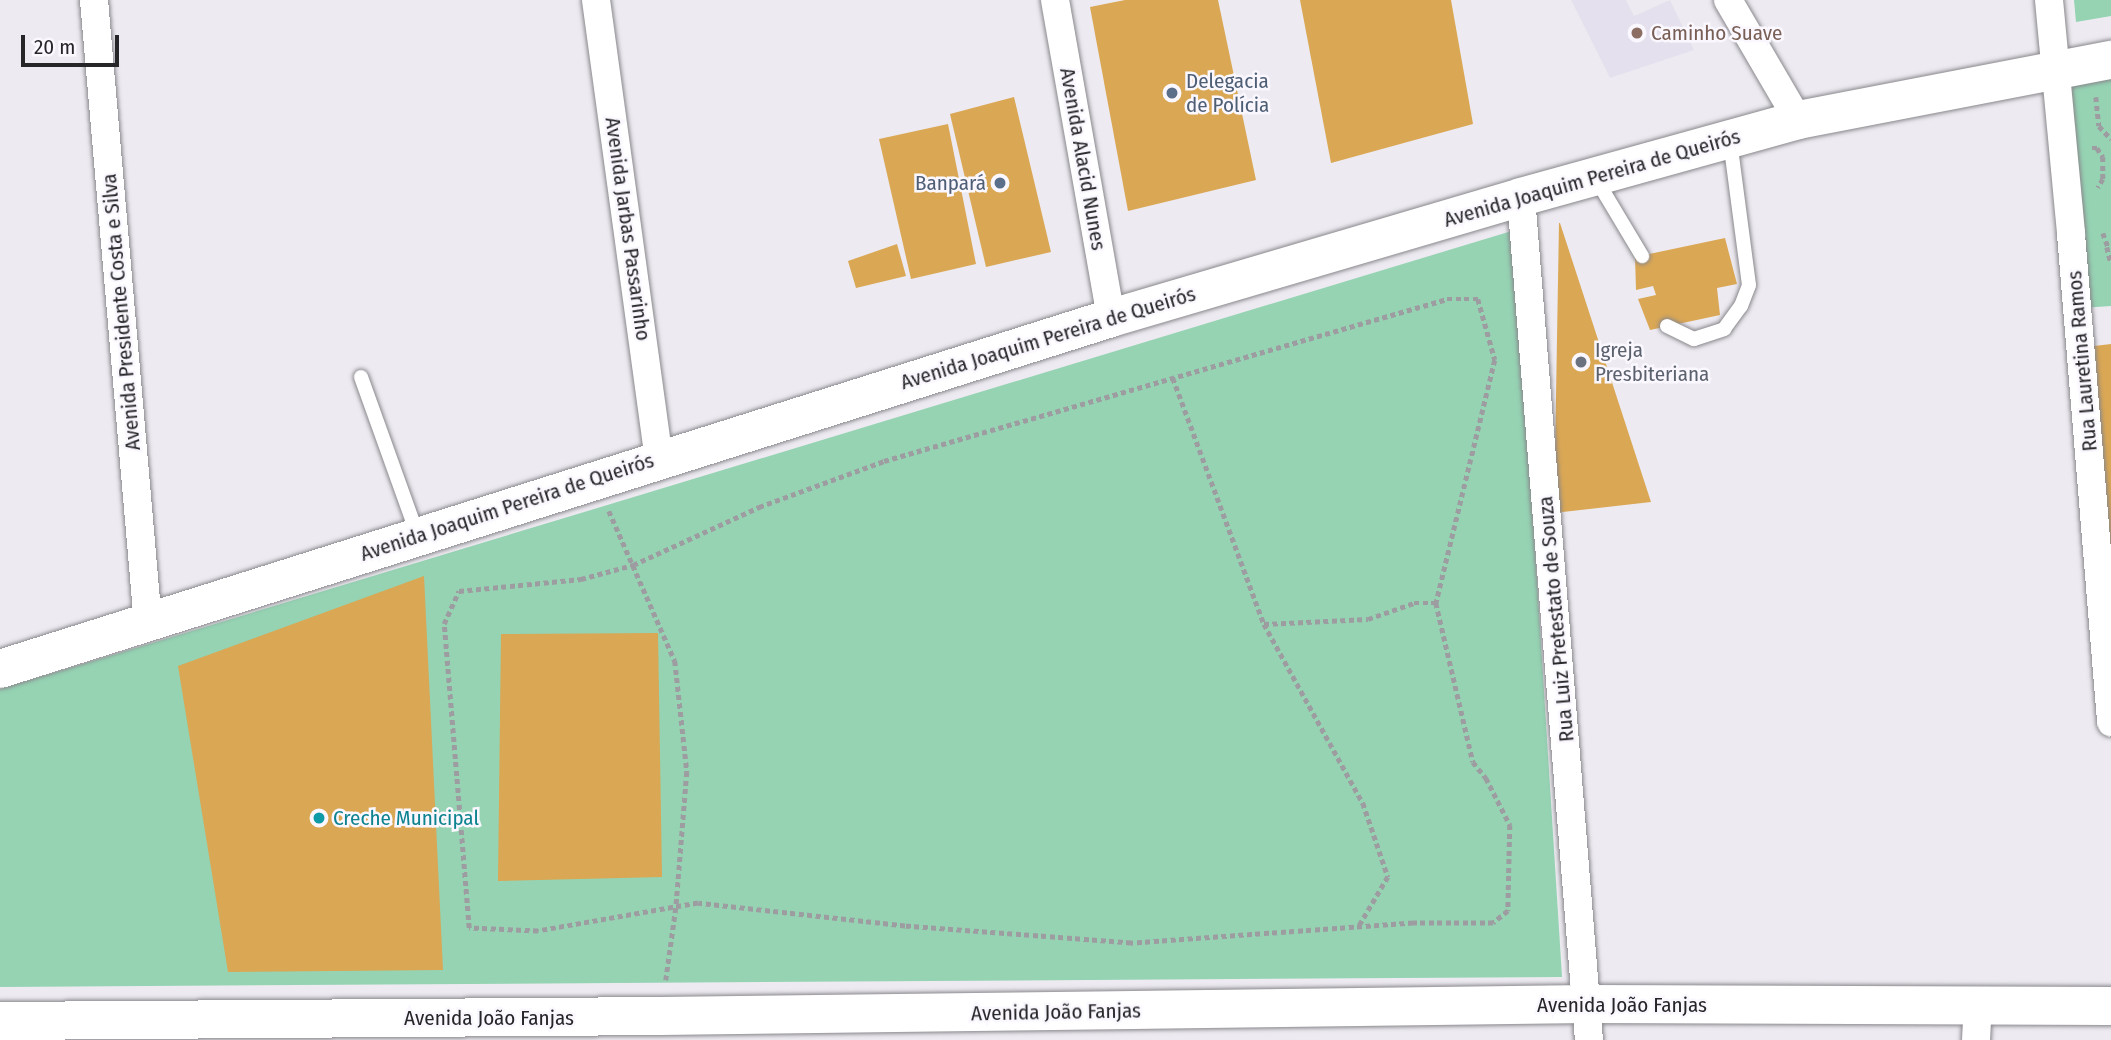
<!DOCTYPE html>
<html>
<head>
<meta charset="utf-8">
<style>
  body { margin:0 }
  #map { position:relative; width:2111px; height:1040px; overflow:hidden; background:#edebf1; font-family:"Fira Sans Condensed",sans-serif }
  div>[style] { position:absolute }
  .built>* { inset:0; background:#e5e0ed }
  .green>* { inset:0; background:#95d3b3 }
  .building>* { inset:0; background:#daa754 }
  .path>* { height:4.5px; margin-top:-2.25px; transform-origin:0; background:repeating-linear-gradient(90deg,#9d9ca1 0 5px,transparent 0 8.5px) }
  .roads { filter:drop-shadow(0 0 2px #89878c) drop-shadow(0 0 2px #89878c) }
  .lane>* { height:14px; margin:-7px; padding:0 7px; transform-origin:7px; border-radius:7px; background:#fff }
  .street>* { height:28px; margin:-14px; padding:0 14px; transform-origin:14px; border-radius:14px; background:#fff }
  .secondary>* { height:38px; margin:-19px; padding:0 19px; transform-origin:19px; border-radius:19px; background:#fff }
  .dots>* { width:19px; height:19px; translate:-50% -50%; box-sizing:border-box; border:4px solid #faf8fe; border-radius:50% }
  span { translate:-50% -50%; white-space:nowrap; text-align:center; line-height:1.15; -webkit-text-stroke:5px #faf8fe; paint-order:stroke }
  .education-label { font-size:21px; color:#785e54 }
  .left { translate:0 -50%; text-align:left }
  .service-label { font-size:21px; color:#4e5e75 }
  .right { translate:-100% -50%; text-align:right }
  .street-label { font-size:21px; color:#262528 }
  .worship-label { font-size:21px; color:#5b616d }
  .culture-label { font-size:21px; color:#0d838f }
  .scale { position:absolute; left:21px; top:35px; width:98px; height:32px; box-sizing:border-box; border:4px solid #262528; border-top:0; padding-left:9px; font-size:21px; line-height:24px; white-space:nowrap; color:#262528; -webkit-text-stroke:5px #faf8fe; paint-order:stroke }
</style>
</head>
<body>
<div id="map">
  <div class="built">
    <div style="clip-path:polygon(1571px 0,1626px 0,1634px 16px,1670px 0,1694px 50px,1610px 78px)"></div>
  </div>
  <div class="green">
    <div style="clip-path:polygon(2074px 0,2111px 0,2111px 16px,2076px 22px)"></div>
    <div style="clip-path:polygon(2111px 72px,2111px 306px,2082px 308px,2058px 81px)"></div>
    <div style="clip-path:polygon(1515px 230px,1562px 977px,0 987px,0 689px)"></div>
  </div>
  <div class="building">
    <div style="clip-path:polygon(1125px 0,1218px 0,1256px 180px,1128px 211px,1090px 7px)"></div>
    <div style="clip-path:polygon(1300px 0,1451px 0,1473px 124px,1331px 163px)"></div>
    <div style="clip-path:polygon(1014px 97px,1051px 252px,986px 267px,950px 114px)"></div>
    <div style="clip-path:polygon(948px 124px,976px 264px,911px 279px,879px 139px)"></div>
    <div style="clip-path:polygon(1559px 223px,1560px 223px,1651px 502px,1554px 513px)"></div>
    <div style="clip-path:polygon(1725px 238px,1737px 284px,1717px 288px,1720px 315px,1650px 330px,1638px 299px,1656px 295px,1653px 286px,1636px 290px,1635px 257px)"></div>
    <div style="clip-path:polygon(897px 244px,906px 276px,856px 288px,848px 261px)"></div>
    <div style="clip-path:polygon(2111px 344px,2111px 552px,2094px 346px)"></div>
    <div style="clip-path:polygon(424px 576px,443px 970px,228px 972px,178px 666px)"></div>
    <div style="clip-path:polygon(658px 633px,662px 877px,498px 881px,501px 634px)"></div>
  </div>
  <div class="path">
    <div style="left:2096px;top:97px;width:29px;rotate:84deg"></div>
    <div style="left:2099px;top:126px;width:18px;rotate:47deg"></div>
    <div style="left:2092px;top:148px;width:5px"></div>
    <div style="left:2097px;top:148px;width:11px;rotate:56deg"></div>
    <div style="left:2103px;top:157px;width:22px;rotate:90deg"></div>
    <div style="left:2103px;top:179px;width:10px;rotate:119deg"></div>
    <div style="left:2103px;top:233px;width:15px;rotate:70deg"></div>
    <div style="left:2107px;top:247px;width:16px;rotate:76deg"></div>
    <div style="left:1447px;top:299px;width:31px"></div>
    <div style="left:1478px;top:299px;width:63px;rotate:74.4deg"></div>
    <div style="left:1495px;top:360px;width:250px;rotate:103.6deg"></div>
    <div style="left:1436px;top:603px;width:163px;rotate:76.9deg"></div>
    <div style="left:1473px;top:762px;width:21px;rotate:51deg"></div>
    <div style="left:1486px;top:778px;width:53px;rotate:62.9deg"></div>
    <div style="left:1510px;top:825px;width:86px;rotate:91.3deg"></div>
    <div style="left:1508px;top:911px;width:19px;rotate:141deg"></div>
    <div style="left:1493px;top:923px;width:80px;rotate:180deg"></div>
    <div style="left:1413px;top:923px;width:283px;rotate:175.9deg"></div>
    <div style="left:1131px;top:943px;width:227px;rotate:-175.7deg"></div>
    <div style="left:905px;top:926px;width:208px;rotate:-173.7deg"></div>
    <div style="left:698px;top:903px;width:162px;rotate:170.1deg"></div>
    <div style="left:538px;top:931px;width:69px;rotate:-177.5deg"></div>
    <div style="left:469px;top:928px;width:305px;rotate:-94.7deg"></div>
    <div style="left:444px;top:624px;width:36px;rotate:-66deg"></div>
    <div style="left:459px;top:591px;width:123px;rotate:-5.6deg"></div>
    <div style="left:581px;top:579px;width:54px;rotate:-15.1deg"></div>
    <div style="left:633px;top:565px;width:139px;rotate:-24.7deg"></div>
    <div style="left:759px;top:507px;width:133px;rotate:-20.2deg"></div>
    <div style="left:884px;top:461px;width:586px;rotate:-16.05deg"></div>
    <div style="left:1173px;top:378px;width:262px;rotate:69.7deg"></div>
    <div style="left:1264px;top:624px;width:104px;rotate:-2.8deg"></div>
    <div style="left:1368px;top:619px;width:49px;rotate:-19.2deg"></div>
    <div style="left:1414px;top:603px;width:22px"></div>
    <div style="left:609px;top:511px;width:164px;rotate:66.3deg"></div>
    <div style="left:675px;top:661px;width:112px;rotate:83.8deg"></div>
    <div style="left:687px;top:772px;width:136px;rotate:94.6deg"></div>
    <div style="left:676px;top:908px;width:73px;rotate:97.9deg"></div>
    <div style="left:1264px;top:624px;width:205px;rotate:61.1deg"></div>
    <div style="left:1363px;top:803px;width:78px;rotate:71.3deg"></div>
    <div style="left:1388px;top:877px;width:57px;rotate:120.6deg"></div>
  </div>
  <div class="roads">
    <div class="lane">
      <div style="left:1596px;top:179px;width:90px;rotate:59.1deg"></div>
      <div style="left:1667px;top:326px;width:30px;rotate:26deg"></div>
      <div style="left:1694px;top:339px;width:32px;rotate:-18deg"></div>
      <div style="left:1724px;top:329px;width:29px;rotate:-54deg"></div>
      <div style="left:1741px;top:306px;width:22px;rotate:-69deg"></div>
      <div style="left:1749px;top:285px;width:146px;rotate:-97.5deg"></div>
      <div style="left:361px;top:377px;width:169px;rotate:70.3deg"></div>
    </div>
    <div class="street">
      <div style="left:94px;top:0;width:626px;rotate:85.05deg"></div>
      <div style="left:596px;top:0;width:463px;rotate:82.2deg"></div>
      <div style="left:1055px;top:0;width:323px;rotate:80deg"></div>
      <div style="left:1728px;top:0;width:139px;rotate:59.7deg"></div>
      <div style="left:2049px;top:0;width:235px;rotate:84.6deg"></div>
      <div style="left:2071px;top:234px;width:490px;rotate:85.3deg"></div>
      <div style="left:1521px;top:197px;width:846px;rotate:85.39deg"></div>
      <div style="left:1976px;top:1040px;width:34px;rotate:-87deg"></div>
    </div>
    <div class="secondary">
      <div style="left:0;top:669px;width:1165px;rotate:-17.53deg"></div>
      <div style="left:1111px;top:318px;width:427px;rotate:-16.4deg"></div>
      <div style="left:1521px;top:197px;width:288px;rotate:-15.5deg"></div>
      <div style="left:1798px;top:120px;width:319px;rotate:-10.9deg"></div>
      <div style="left:0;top:1021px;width:660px;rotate:-0.43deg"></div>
      <div style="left:660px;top:1016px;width:928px;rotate:-0.74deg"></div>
      <div style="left:1588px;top:1004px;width:523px;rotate:0.22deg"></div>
    </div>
  </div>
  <div class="dots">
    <div style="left:1637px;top:33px;background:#8d6e63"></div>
    <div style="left:1172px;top:93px;background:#5c6f8a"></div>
    <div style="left:1000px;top:183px;background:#5c6f8a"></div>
    <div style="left:1581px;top:362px;background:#6b7280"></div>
    <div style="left:319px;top:818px;background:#0f9aa8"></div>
  </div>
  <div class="education-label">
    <span class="left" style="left:1651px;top:33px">Caminho Suave</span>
  </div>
  <div class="service-label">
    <span class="left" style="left:1186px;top:93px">Delegacia<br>de Polícia</span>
    <span class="right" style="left:986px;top:183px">Banpará</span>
  </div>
  <div class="street-label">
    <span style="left:1083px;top:159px;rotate:80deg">Avenida Alacid Nunes</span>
    <span style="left:1592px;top:178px;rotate:-16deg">Avenida Joaquim Pereira de Queirós</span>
    <span style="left:628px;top:229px;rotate:82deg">Avenida Jarbas Passarinho</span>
    <span style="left:121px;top:312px;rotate:-95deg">Avenida Presidente Costa e Silva</span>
    <span style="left:1048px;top:338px;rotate:-17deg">Avenida Joaquim Pereira de Queirós</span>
    <span style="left:2082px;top:361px;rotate:-95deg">Rua Lauretina Ramos</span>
    <span style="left:507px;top:507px;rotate:-18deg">Avenida Joaquim Pereira de Queirós</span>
    <span style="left:1556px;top:619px;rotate:-95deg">Rua Luiz Pretestato de Souza</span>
    <span style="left:1622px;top:1005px">Avenida João Fanjas</span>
    <span style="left:1056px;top:1012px;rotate:-1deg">Avenida João Fanjas</span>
    <span style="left:489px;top:1018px">Avenida João Fanjas</span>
  </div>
  <div class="worship-label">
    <span class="left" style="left:1595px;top:362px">Igreja<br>Presbiteriana</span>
  </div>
  <div class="culture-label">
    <span class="left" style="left:333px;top:818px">Creche Municipal</span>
  </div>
  <div class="scale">20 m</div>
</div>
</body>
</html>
